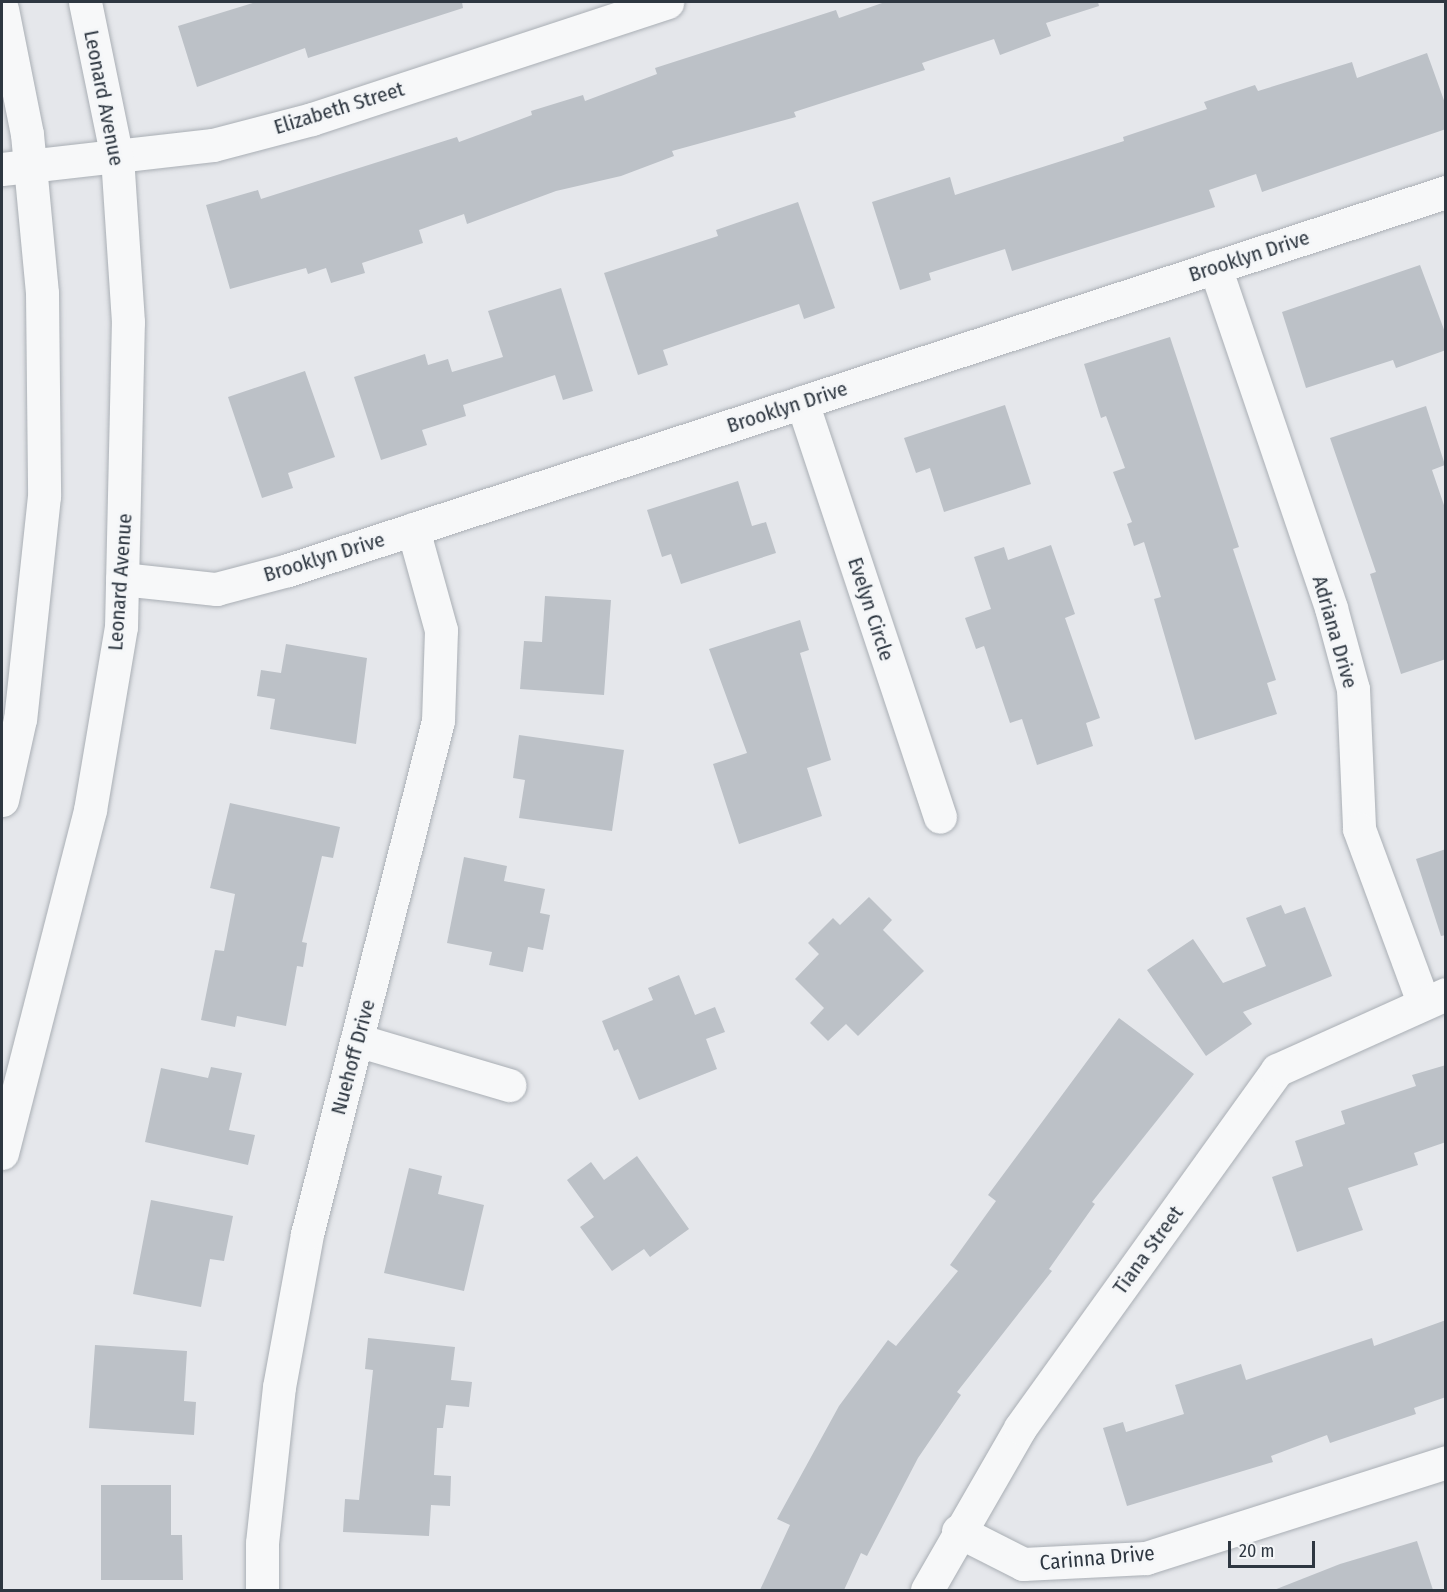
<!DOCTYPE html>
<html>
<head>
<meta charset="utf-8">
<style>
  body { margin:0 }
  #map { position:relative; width:1447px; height:1592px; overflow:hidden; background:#e5e7eb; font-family:"Fira Sans Condensed",sans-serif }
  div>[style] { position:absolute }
  .building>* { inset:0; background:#bcc1c7 }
  .roads { filter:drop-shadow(0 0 2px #aaafb5) drop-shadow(0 0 2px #aaafb5) }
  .minor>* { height:33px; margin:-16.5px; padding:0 16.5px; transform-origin:16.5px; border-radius:16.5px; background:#f7f8f9 }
  .tertiary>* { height:33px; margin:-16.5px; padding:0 16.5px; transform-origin:16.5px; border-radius:16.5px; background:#f7f8f9 }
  span { translate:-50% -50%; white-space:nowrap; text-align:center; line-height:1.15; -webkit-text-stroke:5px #f4f6f8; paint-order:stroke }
  .street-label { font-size:21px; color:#2e3741 }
  .frame { position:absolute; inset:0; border:3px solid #2e3741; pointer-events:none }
  .scale { position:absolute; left:1228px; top:1541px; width:87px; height:27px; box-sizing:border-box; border:3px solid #2e3741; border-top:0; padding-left:8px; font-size:18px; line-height:21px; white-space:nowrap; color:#2e3741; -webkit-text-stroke:4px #f4f6f8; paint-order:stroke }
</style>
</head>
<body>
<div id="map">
  <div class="building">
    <div style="clip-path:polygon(256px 2px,462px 2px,463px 8px,308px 58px,305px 48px,197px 87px,178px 26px)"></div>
    <div style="clip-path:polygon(885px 2px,1098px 2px,1099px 6px,1046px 23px,1051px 36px,1000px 55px,994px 39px,922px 63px,925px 70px,794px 112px,796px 117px,672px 151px,674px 156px,621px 176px,556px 191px,467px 224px,464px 214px,419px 230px,423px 243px,362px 263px,365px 273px,331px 283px,326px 268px,308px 274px,306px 268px,230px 289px,206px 205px,258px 190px,261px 199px,457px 137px,459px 142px,532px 115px,531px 111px,583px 95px,585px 101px,657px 74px,655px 68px,836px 10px,839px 18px)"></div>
    <div style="clip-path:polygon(1427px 53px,1446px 106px,1446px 129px,1262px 192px,1256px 174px,1209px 190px,1215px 207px,1012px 271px,1005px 249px,929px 273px,931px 280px,900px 290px,872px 202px,950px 177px,955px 195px,1124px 141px,1123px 137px,1207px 109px,1204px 102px,1255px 85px,1258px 91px,1352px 62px,1357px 78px)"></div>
    <div style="clip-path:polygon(798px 202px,835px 308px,804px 319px,799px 304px,663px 350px,668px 365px,638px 375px,604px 273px,718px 236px,716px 230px)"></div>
    <div style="clip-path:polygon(1420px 265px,1446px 335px,1446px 350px,1396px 368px,1393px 360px,1306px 388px,1282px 312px)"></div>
    <div style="clip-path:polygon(561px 288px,593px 391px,563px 400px,555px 375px,463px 405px,466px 416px,422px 430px,427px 445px,381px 460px,354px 377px,425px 354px,428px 365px,448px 359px,452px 372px,503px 357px,488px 311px)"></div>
    <div style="clip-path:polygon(1170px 337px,1239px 547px,1233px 549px,1276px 680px,1267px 683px,1277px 714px,1195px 740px,1154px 599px,1161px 597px,1144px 542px,1134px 546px,1127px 524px,1132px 522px,1113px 472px,1125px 468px,1106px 416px,1101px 418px,1084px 364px)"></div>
    <div style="clip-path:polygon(305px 371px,335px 457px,288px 473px,293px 488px,262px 498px,228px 397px)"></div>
    <div style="clip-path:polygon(1005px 405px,1031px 484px,944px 512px,930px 468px,916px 473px,904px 438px)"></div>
    <div style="clip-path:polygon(1426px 406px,1445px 465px,1432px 470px,1446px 511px,1446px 659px,1401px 674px,1370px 574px,1376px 572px,1330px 438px)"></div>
    <div style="clip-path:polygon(738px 481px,752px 526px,766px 522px,776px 553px,681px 584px,671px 554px,662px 557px,647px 510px)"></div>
    <div style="clip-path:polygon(1051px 545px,1075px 614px,1065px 618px,1100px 718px,1086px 723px,1093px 746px,1037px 765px,1022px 719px,1010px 723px,984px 646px,976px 649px,965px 618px,991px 609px,974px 557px,1004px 547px,1008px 560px)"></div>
    <div style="clip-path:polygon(545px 596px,611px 600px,604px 695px,520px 689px,524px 641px,542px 642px)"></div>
    <div style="clip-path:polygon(800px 620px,809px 650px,800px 653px,831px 760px,807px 768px,822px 816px,739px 844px,713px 764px,747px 753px,709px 649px)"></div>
    <div style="clip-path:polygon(286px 644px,367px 658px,356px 744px,270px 729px,275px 699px,257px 696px,261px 670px,281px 673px)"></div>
    <div style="clip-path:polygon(519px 735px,624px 750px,612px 831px,519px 818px,525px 780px,513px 778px)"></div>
    <div style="clip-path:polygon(230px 803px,340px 827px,333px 858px,322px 856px,302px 942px,307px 943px,303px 967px,297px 966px,286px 1026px,237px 1016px,235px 1027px,201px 1020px,215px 950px,224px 951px,235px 894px,210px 888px)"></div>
    <div style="clip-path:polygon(1446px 849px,1446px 935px,1441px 936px,1416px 859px)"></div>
    <div style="clip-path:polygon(464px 857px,507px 866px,504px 881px,545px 889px,540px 913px,550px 915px,543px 950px,528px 947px,523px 972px,489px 965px,492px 952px,447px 943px)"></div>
    <div style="clip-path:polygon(869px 897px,892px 920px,883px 930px,924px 971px,858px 1036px,846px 1024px,828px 1041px,810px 1023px,824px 1008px,795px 979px,819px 954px,808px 943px,833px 918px,840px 925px)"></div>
    <div style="clip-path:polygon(1281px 905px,1285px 914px,1305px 907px,1332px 976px,1243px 1012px,1252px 1024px,1206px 1056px,1147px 970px,1193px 939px,1223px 983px,1266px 966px,1246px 918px)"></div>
    <div style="clip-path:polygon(679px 975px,695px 1015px,715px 1007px,725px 1032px,706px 1039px,717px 1069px,639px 1100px,618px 1049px,614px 1051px,602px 1021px,653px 1000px,648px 988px)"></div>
    <div style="clip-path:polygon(1119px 1018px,1194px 1074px,1092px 1202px,1095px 1204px,1049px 1269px,1052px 1271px,957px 1392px,961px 1395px,918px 1458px,867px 1556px,861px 1553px,844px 1590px,760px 1590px,790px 1525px,777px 1519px,839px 1406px,888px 1340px,896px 1346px,958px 1271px,950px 1265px,996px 1201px,988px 1195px)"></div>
    <div style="clip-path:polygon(1446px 1065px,1446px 1142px,1414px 1153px,1418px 1165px,1348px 1188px,1363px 1230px,1297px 1252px,1272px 1177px,1303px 1166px,1295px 1141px,1345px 1124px,1341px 1111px,1416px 1086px,1412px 1075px)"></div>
    <div style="clip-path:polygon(211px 1067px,242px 1073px,229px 1130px,255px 1135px,248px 1165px,145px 1142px,161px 1068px,208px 1078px)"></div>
    <div style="clip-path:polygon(637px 1156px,689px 1229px,650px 1257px,644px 1249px,612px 1271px,580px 1227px,594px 1217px,567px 1180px,591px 1162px,604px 1180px)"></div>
    <div style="clip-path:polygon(409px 1168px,442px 1176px,438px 1194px,484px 1205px,464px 1291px,384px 1273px)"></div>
    <div style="clip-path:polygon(151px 1200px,233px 1216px,224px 1261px,210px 1259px,201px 1307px,133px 1294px)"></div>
    <div style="clip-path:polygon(1446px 1320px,1446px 1397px,1414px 1408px,1416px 1414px,1330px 1443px,1327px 1435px,1271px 1456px,1273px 1462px,1127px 1506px,1103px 1428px,1123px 1422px,1126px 1432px,1184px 1414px,1175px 1385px,1241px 1364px,1246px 1380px,1372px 1338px,1374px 1346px)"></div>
    <div style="clip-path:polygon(368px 1338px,455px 1347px,451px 1380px,472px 1382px,469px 1407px,446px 1405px,443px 1428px,437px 1428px,434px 1475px,451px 1476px,450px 1506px,431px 1505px,429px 1536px,343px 1532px,345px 1499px,359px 1500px,373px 1370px,365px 1369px)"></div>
    <div style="clip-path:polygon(95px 1345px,187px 1351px,184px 1401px,196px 1402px,194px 1435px,89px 1428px)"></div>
    <div style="clip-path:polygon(101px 1485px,171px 1485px,171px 1535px,182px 1535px,183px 1580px,101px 1580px)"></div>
    <div style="clip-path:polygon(1417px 1541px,1433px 1590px,1274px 1590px,1340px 1564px)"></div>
  </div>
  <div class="roads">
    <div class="minor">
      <div style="left:2px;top:169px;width:212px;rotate:-6.5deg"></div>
      <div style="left:213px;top:145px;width:102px;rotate:-14.7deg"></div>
      <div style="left:312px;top:119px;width:374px;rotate:-18.2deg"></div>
      <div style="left:1215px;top:267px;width:360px;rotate:71.2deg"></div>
      <div style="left:1331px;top:608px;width:84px;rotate:74.8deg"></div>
      <div style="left:1353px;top:689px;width:140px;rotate:87.5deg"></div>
      <div style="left:1359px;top:829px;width:184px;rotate:69.7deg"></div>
      <div style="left:802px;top:402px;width:437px;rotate:71.6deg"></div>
      <div style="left:122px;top:579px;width:95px;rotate:6.1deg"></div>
      <div style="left:216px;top:589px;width:74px;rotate:-14.8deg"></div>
      <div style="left:288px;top:570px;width:1218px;rotate:-18.08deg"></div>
      <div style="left:357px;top:1040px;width:159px;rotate:16.5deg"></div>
      <div style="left:958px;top:1531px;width:73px;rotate:26.9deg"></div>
      <div style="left:1023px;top:1564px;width:123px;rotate:-2.8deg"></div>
      <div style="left:1146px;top:1558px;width:315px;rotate:-17.7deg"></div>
      <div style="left:262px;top:1590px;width:47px;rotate:-90deg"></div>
      <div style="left:262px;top:1543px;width:157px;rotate:-83.8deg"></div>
      <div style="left:279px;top:1387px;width:156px;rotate:-79.6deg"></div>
      <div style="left:307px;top:1234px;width:529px;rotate:-75.68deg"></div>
      <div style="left:438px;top:721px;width:91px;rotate:-88.1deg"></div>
      <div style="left:441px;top:630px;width:105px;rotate:-105.5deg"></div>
      <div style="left:927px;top:1590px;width:187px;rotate:-60.1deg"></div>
      <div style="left:1020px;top:1428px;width:441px;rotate:-54.3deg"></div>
      <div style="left:1277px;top:1070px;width:185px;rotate:-24.2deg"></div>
    </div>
    <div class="tertiary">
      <div style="left:2px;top:9px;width:127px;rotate:78.7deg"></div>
      <div style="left:27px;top:134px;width:160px;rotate:84.6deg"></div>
      <div style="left:42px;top:293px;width:203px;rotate:89.4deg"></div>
      <div style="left:44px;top:496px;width:224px;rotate:96.1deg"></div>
      <div style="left:20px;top:719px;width:83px;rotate:102.5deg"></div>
      <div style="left:2px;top:1153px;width:354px;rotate:-75.6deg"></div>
      <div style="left:90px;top:810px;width:186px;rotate:-80.4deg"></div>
      <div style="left:121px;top:627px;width:305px;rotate:-88.7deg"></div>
      <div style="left:128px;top:322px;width:164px;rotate:-93.8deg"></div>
      <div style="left:117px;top:158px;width:159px;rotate:-101.6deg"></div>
    </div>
  </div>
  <div class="street-label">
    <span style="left:104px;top:98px;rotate:79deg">Leonard Avenue</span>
    <span style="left:339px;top:108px;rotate:-17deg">Elizabeth Street</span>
    <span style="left:1249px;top:256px;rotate:-18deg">Brooklyn Drive</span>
    <span style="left:787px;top:407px;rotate:-18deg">Brooklyn Drive</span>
    <span style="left:324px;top:557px;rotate:-17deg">Brooklyn Drive</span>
    <span style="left:120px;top:582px;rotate:-86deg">Leonard Avenue</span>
    <span style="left:871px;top:609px;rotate:72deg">Evelyn Circle</span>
    <span style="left:1335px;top:632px;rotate:74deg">Adriana Drive</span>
    <span style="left:353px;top:1057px;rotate:-75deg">Nuehoff Drive</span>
    <span style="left:1148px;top:1250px;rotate:-54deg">Tiana Street</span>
    <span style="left:1097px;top:1558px;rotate:-5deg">Carinna Drive</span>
  </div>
  <div class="frame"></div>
  <div class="scale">20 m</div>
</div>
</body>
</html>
